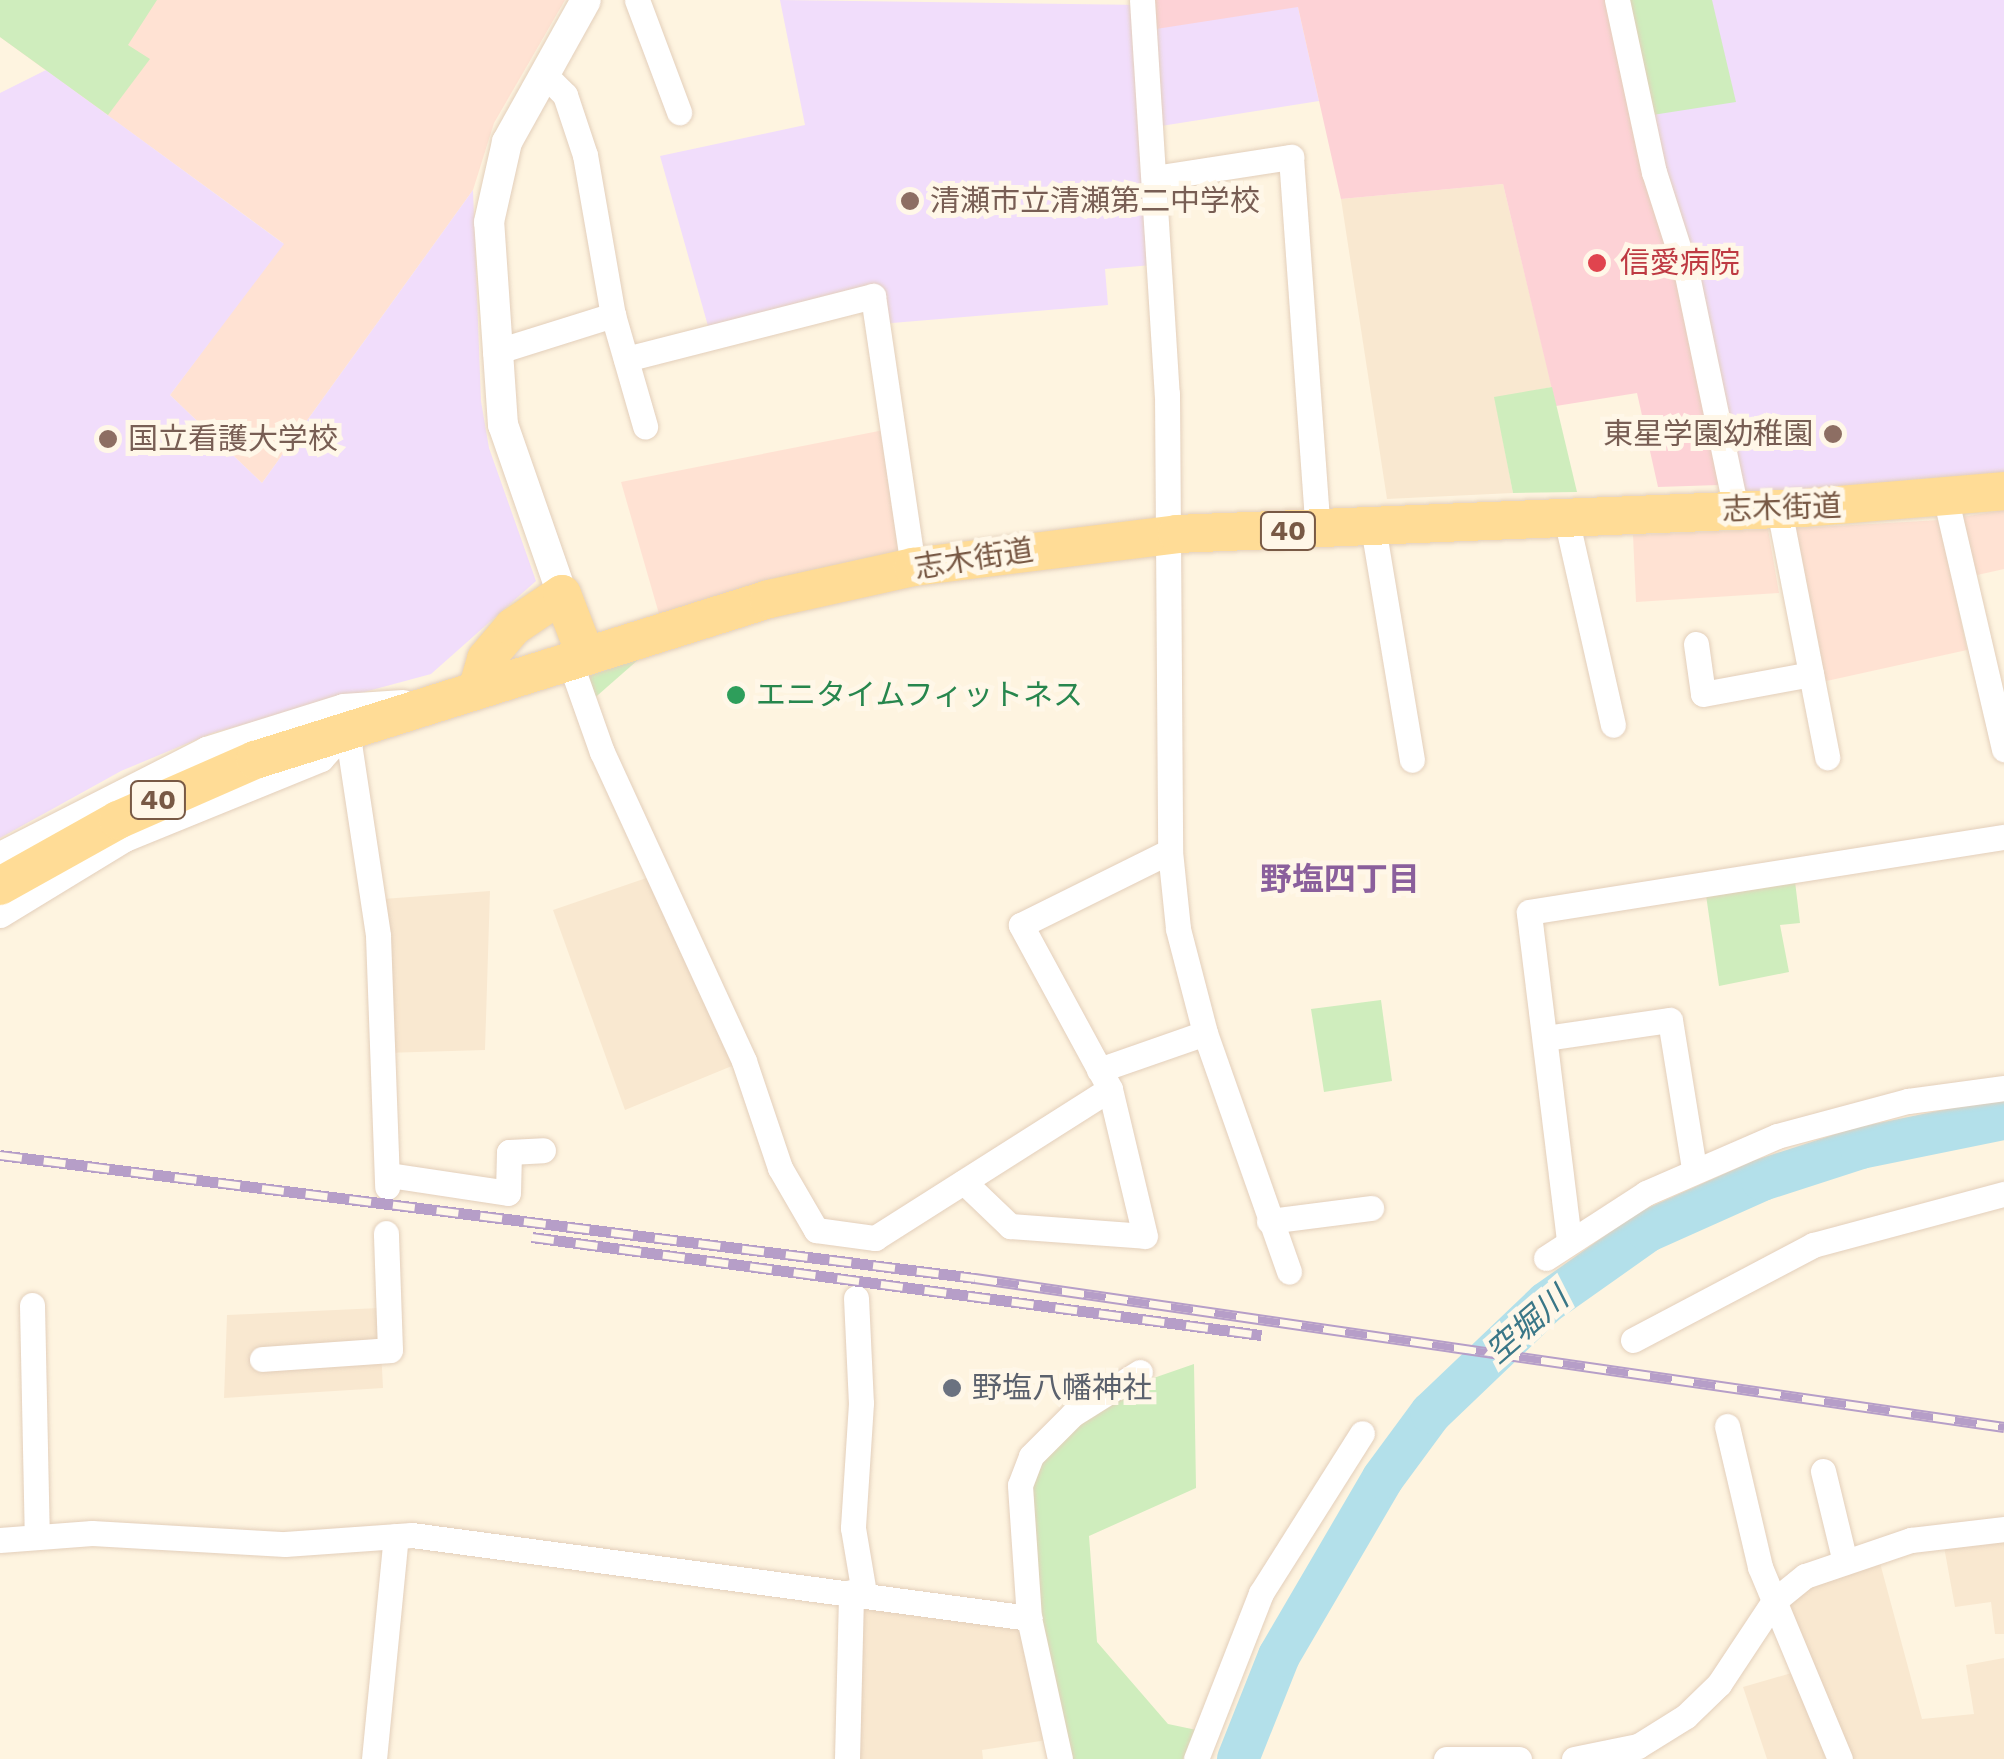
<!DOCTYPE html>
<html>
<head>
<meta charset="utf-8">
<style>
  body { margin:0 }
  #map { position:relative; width:2004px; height:1759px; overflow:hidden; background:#fef4e0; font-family:"Work Sans","Noto Sans JP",sans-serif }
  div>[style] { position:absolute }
  .residential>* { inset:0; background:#f9e8d0 }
  .commercial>* { inset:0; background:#ffe2d3 }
  .education>* { inset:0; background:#f1ddfb }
  .medical>* { inset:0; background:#fdd2d6 }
  .green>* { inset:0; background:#cfedbd }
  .river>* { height:42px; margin:-21px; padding:0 21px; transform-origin:21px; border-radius:21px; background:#b3e0ea }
  .roads { filter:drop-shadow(0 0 2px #e3cfbb) drop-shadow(0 0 2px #e3cfbb) }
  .minor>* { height:25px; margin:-12.5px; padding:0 12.5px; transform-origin:12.5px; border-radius:12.5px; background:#fff }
  .tertiary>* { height:30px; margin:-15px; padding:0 15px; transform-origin:15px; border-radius:15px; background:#fff }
  .primary>* { height:38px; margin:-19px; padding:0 19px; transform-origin:19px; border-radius:19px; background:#ffdc96 }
  .rail>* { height:11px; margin-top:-5.5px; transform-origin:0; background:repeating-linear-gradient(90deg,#fff7e8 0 22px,#b69ec8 0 44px); box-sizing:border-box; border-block:2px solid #b69ec8 }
  .dots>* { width:28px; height:28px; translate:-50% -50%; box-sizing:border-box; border:5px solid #fff7e8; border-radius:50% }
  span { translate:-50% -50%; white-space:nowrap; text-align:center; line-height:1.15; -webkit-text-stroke:10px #fff7e8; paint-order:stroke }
  .shield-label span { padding:2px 8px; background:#fff7e8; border:2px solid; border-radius:8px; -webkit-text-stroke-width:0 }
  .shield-label { font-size:28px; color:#785945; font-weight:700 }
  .education-label { font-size:30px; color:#785e54 }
  .left { translate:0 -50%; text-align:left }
  .right { translate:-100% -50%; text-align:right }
  .health-label { font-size:30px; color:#be3a42 }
  .street-label { font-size:30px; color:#785945 }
  .leisure-label { font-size:30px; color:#27864d }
  .worship-label { font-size:30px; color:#5b616d }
  .neighbourhood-label { font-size:32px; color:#8a5f9c; font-weight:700 }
  .water-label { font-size:32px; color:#3a7787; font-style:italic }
</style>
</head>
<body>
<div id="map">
  <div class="residential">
    <div style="clip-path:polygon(1503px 184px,1552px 387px,1495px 398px,1513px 493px,1387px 499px,1341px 199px)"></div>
    <div style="clip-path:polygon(661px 873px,744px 1061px,625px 1110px,553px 910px)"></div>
    <div style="clip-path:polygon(490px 891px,485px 1050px,384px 1053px,383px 899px)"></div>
    <div style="clip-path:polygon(379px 1308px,383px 1388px,224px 1398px,227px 1315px)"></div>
    <div style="clip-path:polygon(2004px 1529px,2004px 1634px,1995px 1634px,1991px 1602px,1955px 1607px,1942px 1536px)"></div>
    <div style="clip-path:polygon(1876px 1548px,1922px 1719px,1974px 1714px,1966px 1665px,2004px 1658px,2004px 1759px,1840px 1759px,1774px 1601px)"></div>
    <div style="clip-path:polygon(851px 1592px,1029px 1618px,1054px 1739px,982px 1750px,983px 1759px,847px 1759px)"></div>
    <div style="clip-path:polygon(1795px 1672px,1826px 1759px,1767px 1759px,1743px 1687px)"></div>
  </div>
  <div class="commercial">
    <div style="clip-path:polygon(0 0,565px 0,494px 123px,473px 190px,262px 483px,170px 395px,283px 243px,0 37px)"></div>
    <div style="clip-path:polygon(889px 429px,911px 554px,659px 614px,621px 482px)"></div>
    <div style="clip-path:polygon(2004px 510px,2004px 569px,1964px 578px,1950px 519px)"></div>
    <div style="clip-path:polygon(1940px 520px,1967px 650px,1813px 684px,1782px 529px)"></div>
    <div style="clip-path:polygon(1768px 529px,1779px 593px,1636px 602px,1633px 535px)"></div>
  </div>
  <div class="education">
    <div style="clip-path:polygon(780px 0,1298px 7px,1319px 101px,1142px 129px,1152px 265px,1105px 269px,1108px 305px,880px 324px,876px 291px,708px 326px,660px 156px,805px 125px)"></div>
    <div style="clip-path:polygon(1617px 0,2004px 0,2004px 474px,1907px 480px,1890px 491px,1734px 497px)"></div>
    <div style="clip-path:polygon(46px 70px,284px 244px,170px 395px,262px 483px,473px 190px,481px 401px,489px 448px,536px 581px,431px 674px,212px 733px,121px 771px,0 838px,0 93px)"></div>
  </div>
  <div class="medical">
    <div style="clip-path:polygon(1152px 0,1607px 0,1691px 328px,1719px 485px,1658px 487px,1637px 393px,1556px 406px,1503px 184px,1341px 199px,1298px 7px,1156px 29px)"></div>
  </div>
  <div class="green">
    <div style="clip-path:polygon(0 0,157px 0,128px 45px,150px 59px,108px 115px,0 37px)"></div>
    <div style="clip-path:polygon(1617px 0,1712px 0,1736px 102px,1646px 116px)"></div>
    <div style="clip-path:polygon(1552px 387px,1577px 492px,1513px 493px,1494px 397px)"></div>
    <div style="clip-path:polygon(639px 659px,590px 702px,585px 677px)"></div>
    <div style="clip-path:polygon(1794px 873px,1800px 923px,1780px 925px,1789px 972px,1719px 986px,1705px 888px)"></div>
    <div style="clip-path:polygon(1381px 1000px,1392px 1081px,1324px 1092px,1311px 1009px)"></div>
    <div style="clip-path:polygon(1194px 1364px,1196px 1488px,1089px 1536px,1097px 1642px,1168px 1724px,1206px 1732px,1197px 1759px,1060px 1759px,1031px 1641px,1031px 1456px,1145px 1381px)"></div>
  </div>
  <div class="river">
    <div style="left:1238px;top:1759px;width:111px;rotate:-68.3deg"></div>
    <div style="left:1279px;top:1656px;width:206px;rotate:-59.7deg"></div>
    <div style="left:1383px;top:1478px;width:81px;rotate:-53.6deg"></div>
    <div style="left:1431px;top:1413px;width:159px;rotate:-43.7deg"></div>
    <div style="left:1546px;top:1303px;width:125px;rotate:-35.2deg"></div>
    <div style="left:1648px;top:1231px;width:125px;rotate:-24.1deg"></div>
    <div style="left:1762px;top:1180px;width:104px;rotate:-17.9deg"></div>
    <div style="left:1861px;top:1148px;width:146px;rotate:-11.5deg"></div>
  </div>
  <div class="roads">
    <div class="minor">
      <div style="left:637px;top:0;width:120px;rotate:69.4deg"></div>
      <div style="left:1142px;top:0;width:395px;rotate:86.4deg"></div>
      <div style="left:1167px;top:394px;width:457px;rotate:89.6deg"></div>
      <div style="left:1170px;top:851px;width:78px;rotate:84.1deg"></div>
      <div style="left:1178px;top:929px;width:107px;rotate:75.4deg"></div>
      <div style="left:1205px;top:1033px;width:253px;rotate:70.6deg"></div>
      <div style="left:1617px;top:0;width:176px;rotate:77.9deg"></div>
      <div style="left:1654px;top:172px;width:108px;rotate:72.2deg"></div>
      <div style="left:1687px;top:275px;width:240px;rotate:78.2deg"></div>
      <div style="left:543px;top:73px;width:31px;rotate:45deg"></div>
      <div style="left:565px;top:95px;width:63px;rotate:71.6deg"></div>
      <div style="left:585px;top:155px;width:162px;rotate:80.1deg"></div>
      <div style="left:613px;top:315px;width:116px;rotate:73.9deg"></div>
      <div style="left:1155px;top:178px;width:138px;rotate:-8.8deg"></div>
      <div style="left:1291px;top:157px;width:374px;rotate:85.9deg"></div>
      <div style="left:495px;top:352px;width:124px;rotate:-17.4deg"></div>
      <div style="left:626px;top:359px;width:255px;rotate:-14.3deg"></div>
      <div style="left:873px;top:296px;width:274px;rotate:81.6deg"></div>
      <div style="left:1946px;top:500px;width:256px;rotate:76.9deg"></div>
      <div style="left:1779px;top:509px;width:253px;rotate:79deg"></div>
      <div style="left:1566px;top:518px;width:212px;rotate:77.2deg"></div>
      <div style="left:1373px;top:527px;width:236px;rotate:80.5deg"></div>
      <div style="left:1696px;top:644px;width:50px;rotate:82deg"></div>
      <div style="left:1703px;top:694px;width:110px;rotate:-10.5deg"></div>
      <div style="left:569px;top:659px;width:99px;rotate:70.5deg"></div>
      <div style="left:602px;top:752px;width:340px;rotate:65.3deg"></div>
      <div style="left:744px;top:1061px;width:113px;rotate:71.4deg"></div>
      <div style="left:780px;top:1168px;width:72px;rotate:59.9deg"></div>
      <div style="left:816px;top:1230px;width:60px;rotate:7.7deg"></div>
      <div style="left:875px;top:1238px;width:278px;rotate:-32.4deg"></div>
      <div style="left:1110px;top:1089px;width:187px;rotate:-118.5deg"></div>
      <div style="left:1021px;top:925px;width:166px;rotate:-26.4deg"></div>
      <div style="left:347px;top:730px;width:208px;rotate:81.4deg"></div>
      <div style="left:378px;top:936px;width:251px;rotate:87.9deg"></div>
      <div style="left:0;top:854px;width:231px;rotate:-27deg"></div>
      <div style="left:206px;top:749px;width:144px;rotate:-17.4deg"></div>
      <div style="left:343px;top:706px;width:60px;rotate:-3.8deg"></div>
      <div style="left:0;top:915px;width:146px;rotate:-31.3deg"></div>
      <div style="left:125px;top:839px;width:212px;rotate:-22.2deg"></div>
      <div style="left:321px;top:759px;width:28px;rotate:-48deg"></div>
      <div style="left:1545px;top:1038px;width:126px;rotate:-8.2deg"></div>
      <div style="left:1670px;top:1020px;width:151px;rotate:80.8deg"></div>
      <div style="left:1099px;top:1070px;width:112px;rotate:-19.2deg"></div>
      <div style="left:389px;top:1175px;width:120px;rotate:8.6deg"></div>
      <div style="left:508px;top:1193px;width:41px;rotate:-88.6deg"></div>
      <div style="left:509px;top:1152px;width:34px;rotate:-3deg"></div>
      <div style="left:964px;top:1182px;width:64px;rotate:43.7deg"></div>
      <div style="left:1010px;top:1226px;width:135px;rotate:4.2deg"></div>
      <div style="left:1145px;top:1236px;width:151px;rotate:-103.4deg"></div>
      <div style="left:1269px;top:1221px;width:103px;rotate:-7.3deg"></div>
      <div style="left:1569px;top:1240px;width:330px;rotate:-97deg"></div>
      <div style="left:1529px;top:912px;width:481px;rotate:-9deg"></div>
      <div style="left:1546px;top:1258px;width:119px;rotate:-33deg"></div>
      <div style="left:1646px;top:1193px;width:143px;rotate:-23.5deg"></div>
      <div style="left:1777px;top:1136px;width:136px;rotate:-15deg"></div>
      <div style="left:1908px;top:1101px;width:97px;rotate:-7.7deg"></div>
      <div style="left:856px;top:1298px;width:105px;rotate:87.3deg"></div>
      <div style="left:861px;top:1403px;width:125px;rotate:93.7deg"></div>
      <div style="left:853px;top:1528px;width:66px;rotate:80.4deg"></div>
      <div style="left:32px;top:1305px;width:231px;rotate:88.8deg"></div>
      <div style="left:1633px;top:1340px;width:204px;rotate:-27.8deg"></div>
      <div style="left:1813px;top:1245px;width:198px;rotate:-15deg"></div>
      <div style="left:262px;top:1359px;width:128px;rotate:-4deg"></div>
      <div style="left:390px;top:1350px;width:117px;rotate:-92deg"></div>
      <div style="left:1727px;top:1426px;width:145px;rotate:76.8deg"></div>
      <div style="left:1760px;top:1567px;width:208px;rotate:67.4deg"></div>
      <div style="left:1823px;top:1471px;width:89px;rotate:76.4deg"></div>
      <div style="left:0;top:1540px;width:92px;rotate:-4.4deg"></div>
      <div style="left:92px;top:1533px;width:193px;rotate:3.3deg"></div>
      <div style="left:285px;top:1544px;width:127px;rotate:-4.1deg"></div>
      <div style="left:412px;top:1535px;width:623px;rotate:7.66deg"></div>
      <div style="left:1029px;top:1618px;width:144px;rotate:77.6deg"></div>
      <div style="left:1029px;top:1618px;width:133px;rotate:-93.9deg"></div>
      <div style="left:1020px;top:1485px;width:31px;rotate:-69deg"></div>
      <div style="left:1031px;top:1456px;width:59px;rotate:-45deg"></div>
      <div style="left:1073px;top:1414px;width:79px;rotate:-32.1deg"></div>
      <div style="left:374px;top:1759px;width:224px;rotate:-84.4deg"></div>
      <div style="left:847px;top:1759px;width:167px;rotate:-88.6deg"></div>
      <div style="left:1196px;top:1759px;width:178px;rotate:-68.6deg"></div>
      <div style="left:1261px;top:1593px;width:189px;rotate:-57.7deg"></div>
      <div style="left:1446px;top:1759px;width:73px"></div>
      <div style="left:1574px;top:1759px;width:65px;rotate:-11.5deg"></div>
      <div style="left:1638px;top:1746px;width:57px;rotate:-32deg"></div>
      <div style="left:1686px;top:1716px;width:46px;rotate:-44.1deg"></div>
      <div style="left:1719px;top:1684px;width:100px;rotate:-56.5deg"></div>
      <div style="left:1774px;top:1601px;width:40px;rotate:-39deg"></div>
      <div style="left:1805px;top:1576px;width:112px;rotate:-18.8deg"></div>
      <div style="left:1911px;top:1540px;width:94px;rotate:-6.7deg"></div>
    </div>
    <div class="tertiary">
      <div style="left:562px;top:594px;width:179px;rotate:-109.2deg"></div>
      <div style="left:503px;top:425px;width:203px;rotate:-93.9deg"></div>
      <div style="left:489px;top:222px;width:82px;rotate:-77.3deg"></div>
      <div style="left:507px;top:142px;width:162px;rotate:-60.9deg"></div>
    </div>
    <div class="primary">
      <div style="left:478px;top:687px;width:29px;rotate:-74deg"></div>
      <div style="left:486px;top:659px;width:42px;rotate:-49.8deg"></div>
      <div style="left:513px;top:627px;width:59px;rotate:-34deg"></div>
      <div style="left:562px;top:594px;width:64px;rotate:69deg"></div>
      <div style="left:0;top:886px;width:135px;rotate:-29.2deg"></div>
      <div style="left:118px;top:820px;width:150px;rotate:-23.7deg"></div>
      <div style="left:255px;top:760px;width:539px;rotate:-17.39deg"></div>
      <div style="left:769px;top:599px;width:148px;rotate:-12.5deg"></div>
      <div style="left:913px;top:567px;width:266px;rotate:-7.1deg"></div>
      <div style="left:1177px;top:534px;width:627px;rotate:-2.38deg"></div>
      <div style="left:1803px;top:508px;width:202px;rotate:-4.8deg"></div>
    </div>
  </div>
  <div class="rail">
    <div style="left:0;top:1155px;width:983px;rotate:7.19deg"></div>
    <div style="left:975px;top:1278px;width:1040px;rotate:8.24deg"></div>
    <div style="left:532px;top:1237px;width:736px;rotate:7.66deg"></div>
  </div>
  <div class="dots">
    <div style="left:910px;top:201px;background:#8d6e63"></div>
    <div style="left:1597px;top:263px;background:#e0444e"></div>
    <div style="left:1833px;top:434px;background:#8d6e63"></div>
    <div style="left:108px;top:439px;background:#8d6e63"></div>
    <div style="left:736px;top:695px;background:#2e9e5b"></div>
    <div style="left:952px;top:1388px;background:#6b7280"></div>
  </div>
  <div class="shield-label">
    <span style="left:1288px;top:531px">40</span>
    <span style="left:158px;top:800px">40</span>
  </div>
  <div class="education-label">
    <span class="left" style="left:930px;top:201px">清瀬市立清瀬第二中学校</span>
    <span class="right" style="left:1813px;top:434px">東星学園幼稚園</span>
    <span class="left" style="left:128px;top:439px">国立看護大学校</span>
  </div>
  <div class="health-label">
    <span class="left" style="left:1620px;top:263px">信愛病院</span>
  </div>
  <div class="street-label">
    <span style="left:1782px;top:508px;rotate:-2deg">志木街道</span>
    <span style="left:974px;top:559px;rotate:-9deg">志木街道</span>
  </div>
  <div class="leisure-label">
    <span class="left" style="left:756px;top:695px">エニタイムフィットネス</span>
  </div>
  <div class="worship-label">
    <span class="left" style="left:972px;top:1388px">野塩八幡神社</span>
  </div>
  <div class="neighbourhood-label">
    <span style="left:1340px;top:879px">野塩四丁目</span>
  </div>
  <div class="water-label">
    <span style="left:1527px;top:1325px;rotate:-41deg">空堀川</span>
  </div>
</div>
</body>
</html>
